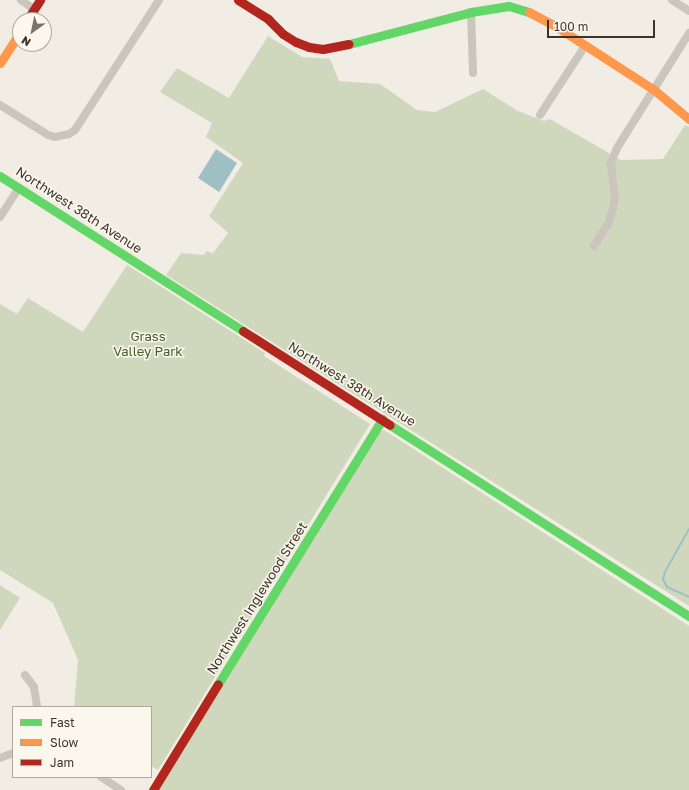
<!DOCTYPE html>
<html>
<head>
<meta charset="utf-8">
<style>
  body { margin:0 }
  #map { position:relative; width:689px; height:790px; overflow:hidden; background:#f1ede4; font-family:"Golos Text",sans-serif }
  div>[style] { position:absolute }
  .green>* { inset:0; background:#cfd8bd }
  .water>* { inset:0; background:#9ec0c4 }
  .stream>* { height:2px; margin:-1px; padding:0 1px; transform-origin:1px; border-radius:1px; background:#9ec0c4 }
  .street>* { height:8px; margin:-4px; padding:0 4px; transform-origin:4px; border-radius:4px; background:#cac5bd }
  .fast>* { height:9px; margin:-4.5px; padding:0 4.5px; transform-origin:4.5px; border-radius:4.5px; background:#63d668 }
  .slow>* { height:9px; margin:-4.5px; padding:0 4.5px; transform-origin:4.5px; border-radius:4.5px; background:#ff974d }
  .jam>* { height:9px; margin:-4.5px; padding:0 4.5px; transform-origin:4.5px; border-radius:4.5px; background:#b3261e }
  span { translate:-50% -50%; white-space:nowrap; text-align:center; line-height:1.15; -webkit-text-stroke:3px #fcf7ed; paint-order:stroke }
  .street-label { font-size:13px; color:#3c322a }
  .park-label { font-size:13px; color:#445e2a }
  .legend { position:absolute; left:12px; top:706px; width:140px; height:72px; box-sizing:border-box; background:#fcf7ed; border:1px solid #afa89f; margin:0; padding:5px 7px; list-style:none; font-size:12px; color:#3c322a }
  .legend li { display:flex; align-items:center; gap:8px; height:20px }
  .legend b { width:20px; border:1px solid #afa89f }
  .north { position:absolute; left:12px; top:12px; width:40px; height:40px; box-sizing:border-box; background:#fcf7ed; border:1px solid #afa89f; border-radius:50%; rotate:213deg; font-size:11px; font-weight:700; line-height:16px; text-align:center; color:#3c322a }
  .north::after { content:''; display:block; margin:auto; width:14px; height:18px; background:#7b736b; clip-path:polygon(50% 0,100% 100%,50% 72%,0 100%) }
  .scale { position:absolute; left:547px; top:20px; width:108px; height:18px; box-sizing:border-box; border:2px solid #3c322a; border-top:0; padding-left:5px; font-size:12px; line-height:14px; white-space:nowrap; color:#3c322a; -webkit-text-stroke:3px #fcf7ed; paint-order:stroke }
</style>
</head>
<body>
<div id="map">
  <div class="green">
    <div style="clip-path:polygon(268px 36px,302px 57px,330px 59px,339px 81px,380px 84px,417px 110px,435px 112px,483px 89px,518px 111px,544px 121px,550px 119px,621px 160px,663px 159px,685px 125px,689px 127px,689px 606px,166px 275px,181px 253px,204px 255px,206px 251px,213px 253px,228px 233px,209px 216px,243px 163px,206px 137px,212px 123px,160px 92px,177px 68px,229px 98px)"></div>
    <div style="clip-path:polygon(127px 265px,265px 353px,264px 356px,370px 424px,158px 770px,151px 766px,151px 707px,74px 707px,78px 660px,53px 603px,0 570px,0 304px,17px 314px,28px 298px,83px 332px)"></div>
    <div style="clip-path:polygon(384px 430px,689px 626px,689px 790px,158px 790px,380px 431px)"></div>
    <div style="clip-path:polygon(0 585px,20px 598px,0 630px)"></div>
  </div>
  <div class="water">
    <div style="clip-path:polygon(216px 149px,237px 163px,219px 192px,198px 178px)"></div>
  </div>
  <div class="stream">
    <div style="left:689px;top:529px;width:49px;rotate:119.2deg"></div>
    <div style="left:665px;top:572px;width:7px;rotate:106deg"></div>
    <div style="left:663px;top:579px;width:9px;rotate:63deg"></div>
    <div style="left:667px;top:587px;width:24px;rotate:24deg"></div>
  </div>
  <div class="street">
    <div style="left:21px;top:0;width:16px;rotate:35deg"></div>
    <div style="left:672px;top:0;width:20px;rotate:33deg"></div>
    <div style="left:471px;top:12px;width:61px;rotate:88.1deg"></div>
    <div style="left:0;top:105px;width:57px;rotate:32deg"></div>
    <div style="left:48px;top:135px;width:7px;rotate:16deg"></div>
    <div style="left:55px;top:137px;width:14px;rotate:-12deg"></div>
    <div style="left:69px;top:134px;width:7px;rotate:-34deg"></div>
    <div style="left:75px;top:130px;width:155px;rotate:-57.1deg"></div>
    <div style="left:540px;top:115px;width:82px;rotate:-56.9deg"></div>
    <div style="left:0;top:217px;width:35px;rotate:-57deg"></div>
    <div style="left:594px;top:246px;width:26px;rotate:-58deg"></div>
    <div style="left:608px;top:224px;width:17px;rotate:-73deg"></div>
    <div style="left:613px;top:208px;width:10px;rotate:-79deg"></div>
    <div style="left:615px;top:198px;width:35px;rotate:-97deg"></div>
    <div style="left:611px;top:163px;width:16px;rotate:-68deg"></div>
    <div style="left:617px;top:148px;width:136px;rotate:-57.9deg"></div>
    <div style="left:25px;top:675px;width:15px;rotate:53deg"></div>
    <div style="left:34px;top:687px;width:20px;rotate:81deg"></div>
    <div style="left:0;top:758px;width:14px;rotate:-21deg"></div>
    <div style="left:101px;top:777px;width:24px;rotate:33deg"></div>
  </div>
  <div class="fast">
    <div style="left:349px;top:44px;width:126px;rotate:-14.7deg"></div>
    <div style="left:471px;top:12px;width:38px;rotate:-9deg"></div>
    <div style="left:509px;top:6px;width:21px;rotate:17deg"></div>
    <div style="left:0;top:176px;width:288px;rotate:32.5deg"></div>
    <div style="left:390px;top:425px;width:355px;rotate:32.6deg"></div>
    <div style="left:218px;top:684px;width:312px;rotate:-58.2deg"></div>
  </div>
  <div class="slow">
    <div style="left:529px;top:12px;width:32px;rotate:28deg"></div>
    <div style="left:557px;top:27px;width:114px;rotate:32.9deg"></div>
    <div style="left:653px;top:89px;width:47px;rotate:39.8deg"></div>
    <div style="left:0;top:63px;width:37px;rotate:-57deg"></div>
  </div>
  <div class="jam">
    <div style="left:238px;top:0;width:36px;rotate:32deg"></div>
    <div style="left:268px;top:19px;width:21px;rotate:45deg"></div>
    <div style="left:283px;top:34px;width:15px;rotate:32deg"></div>
    <div style="left:296px;top:42px;width:14px;rotate:21deg"></div>
    <div style="left:309px;top:47px;width:14px;rotate:8deg"></div>
    <div style="left:323px;top:49px;width:26px;rotate:-11deg"></div>
    <div style="left:27px;top:20px;width:24px;rotate:-57deg"></div>
    <div style="left:243px;top:331px;width:174px;rotate:32.6deg"></div>
    <div style="left:153px;top:790px;width:124px;rotate:-58.5deg"></div>
  </div>
  <div class="street-label">
    <span style="left:79px;top:210px;rotate:33deg">Northwest 38th Avenue</span>
    <span style="left:352px;top:384px;rotate:32deg">Northwest 38th Avenue</span>
    <span style="left:257px;top:598px;rotate:-58deg">Northwest Inglewood Street</span>
  </div>
  <div class="park-label">
    <span style="left:148px;top:344px">Grass<br>Valley Park</span>
  </div>
  <ul class="legend">
  <li><b style="height:5px;background:#63d668"></b>Fast</li>
  <li><b style="height:5px;background:#ff974d"></b>Slow</li>
  <li><b style="height:5px;background:#b3261e"></b>Jam</li>
  </ul>
  <div class="north">N</div>
  <div class="scale">100 m</div>
</div>
</body>
</html>
